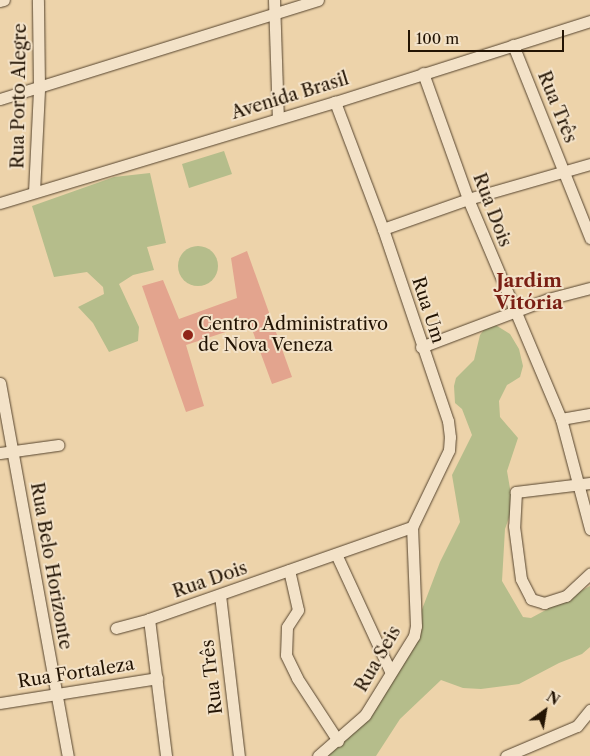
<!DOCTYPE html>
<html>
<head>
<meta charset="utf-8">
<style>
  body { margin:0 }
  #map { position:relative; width:590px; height:756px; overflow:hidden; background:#edd3aa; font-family:"Libre Caslon Text",serif }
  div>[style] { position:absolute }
  .green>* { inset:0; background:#b5bd8b }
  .round { border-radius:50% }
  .building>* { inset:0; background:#e3a48e }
  .roads { filter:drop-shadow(0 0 1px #56442e) drop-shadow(0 0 1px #56442e) }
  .minor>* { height:11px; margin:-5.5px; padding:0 5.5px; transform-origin:5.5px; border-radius:5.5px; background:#f3e2c8 }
  .dots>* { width:14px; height:14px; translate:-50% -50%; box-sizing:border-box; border:2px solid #f3e2c8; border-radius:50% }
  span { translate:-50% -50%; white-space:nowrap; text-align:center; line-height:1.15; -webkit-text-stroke:4px #f3e2c8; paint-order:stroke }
  .street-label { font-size:18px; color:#231404 }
  .poi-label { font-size:18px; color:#231404 }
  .left { translate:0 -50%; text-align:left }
  .neighbourhood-label { font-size:19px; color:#7a1f14; font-weight:700 }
  .north { position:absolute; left:520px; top:686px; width:50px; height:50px; -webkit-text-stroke:4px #f3e2c8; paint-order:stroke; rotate:32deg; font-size:14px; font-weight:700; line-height:20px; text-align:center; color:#231404 }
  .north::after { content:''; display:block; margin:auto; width:18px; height:22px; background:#231404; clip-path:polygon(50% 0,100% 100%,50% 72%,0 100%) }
  .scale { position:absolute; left:408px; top:30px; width:156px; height:22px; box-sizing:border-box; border:2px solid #231404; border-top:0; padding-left:6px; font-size:15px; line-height:18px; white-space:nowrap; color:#231404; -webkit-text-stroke:4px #f3e2c8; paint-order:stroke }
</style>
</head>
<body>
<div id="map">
  <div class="green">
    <div style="clip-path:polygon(224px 151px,232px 174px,189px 188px,182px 164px)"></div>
    <div style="clip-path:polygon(150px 173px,166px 243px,147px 247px,154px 270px,133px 275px,119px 284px,139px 327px,138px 341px,109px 352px,93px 323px,78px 307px,104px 294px,103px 287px,87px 272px,54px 277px,32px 206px,114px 177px)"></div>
    <div class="round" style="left:178px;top:246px;width:40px;height:40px"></div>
    <div style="clip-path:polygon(494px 324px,510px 334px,519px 349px,523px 366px,520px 377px,507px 385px,499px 401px,500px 417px,518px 438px,507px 471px,513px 506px,505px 529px,502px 581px,523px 617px,531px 618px,590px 586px,590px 647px,582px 654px,559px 663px,519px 684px,481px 689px,463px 688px,441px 680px,400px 719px,376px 756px,327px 756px,372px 700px,418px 620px,440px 562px,460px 522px,452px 475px,472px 435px,462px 409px,455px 403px,454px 386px,456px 378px,474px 360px,480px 335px,486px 327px)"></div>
  </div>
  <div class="building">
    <div style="clip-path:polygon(247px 251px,292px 377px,272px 384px,250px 324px,186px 345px,204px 406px,186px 412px,142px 286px,163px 280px,179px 319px,237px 298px,231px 258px)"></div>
  </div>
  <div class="roads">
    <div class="minor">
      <div style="left:274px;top:0;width:118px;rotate:88.1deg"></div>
      <div style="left:0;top:1px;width:4px;rotate:-14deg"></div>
      <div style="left:513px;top:45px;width:208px;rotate:68.2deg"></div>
      <div style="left:423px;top:73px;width:134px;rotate:70.3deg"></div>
      <div style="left:468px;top:199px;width:239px;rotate:67.1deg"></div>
      <div style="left:561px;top:419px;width:114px;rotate:75.2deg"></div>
      <div style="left:0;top:99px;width:333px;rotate:-17.3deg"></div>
      <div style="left:34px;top:192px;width:104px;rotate:-87.2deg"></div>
      <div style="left:39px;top:88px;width:88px;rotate:-90.7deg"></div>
      <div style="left:0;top:203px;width:350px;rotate:-16.8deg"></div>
      <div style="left:335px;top:102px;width:268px;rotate:-17.6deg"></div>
      <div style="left:383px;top:229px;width:90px;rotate:-19.4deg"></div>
      <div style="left:468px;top:199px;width:127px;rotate:-16deg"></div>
      <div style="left:421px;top:347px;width:136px;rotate:-20.7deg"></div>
      <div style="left:548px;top:299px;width:43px;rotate:-14.7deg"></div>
      <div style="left:0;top:383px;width:379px;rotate:79.7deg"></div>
      <div style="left:561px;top:419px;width:29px;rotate:-10deg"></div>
      <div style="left:0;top:453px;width:59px;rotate:-7.9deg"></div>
      <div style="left:590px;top:483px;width:75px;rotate:173.1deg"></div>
      <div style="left:516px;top:492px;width:34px;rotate:93deg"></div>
      <div style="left:514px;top:526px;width:53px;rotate:82.5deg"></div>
      <div style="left:521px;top:579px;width:22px;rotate:63deg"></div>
      <div style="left:531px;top:599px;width:14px;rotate:17deg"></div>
      <div style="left:544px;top:603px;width:23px;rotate:-18deg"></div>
      <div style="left:566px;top:596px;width:33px;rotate:-43deg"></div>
      <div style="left:336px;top:554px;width:129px;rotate:65.2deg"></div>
      <div style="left:289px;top:570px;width:41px;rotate:77.3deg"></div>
      <div style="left:298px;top:610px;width:20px;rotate:123deg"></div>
      <div style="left:287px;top:627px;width:28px;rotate:92deg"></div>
      <div style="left:286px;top:655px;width:25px;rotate:64deg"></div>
      <div style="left:297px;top:678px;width:75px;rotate:56.9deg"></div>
      <div style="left:220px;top:595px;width:162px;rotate:83.3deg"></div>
      <div style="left:149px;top:619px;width:138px;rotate:82.9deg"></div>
      <div style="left:116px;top:628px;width:34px;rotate:-15deg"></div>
      <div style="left:149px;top:619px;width:279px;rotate:-19.3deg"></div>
      <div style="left:0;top:703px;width:159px;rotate:-9deg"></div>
      <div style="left:318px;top:756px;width:62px;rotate:-41.1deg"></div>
      <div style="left:365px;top:715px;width:93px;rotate:-58.2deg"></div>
      <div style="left:414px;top:636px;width:10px;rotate:-79deg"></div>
      <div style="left:416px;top:626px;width:99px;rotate:-92.3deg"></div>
      <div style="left:412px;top:527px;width:85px;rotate:-64.3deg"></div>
      <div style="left:449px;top:450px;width:13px;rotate:-86deg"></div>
      <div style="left:450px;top:437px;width:16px;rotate:-97deg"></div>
      <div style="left:448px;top:421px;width:203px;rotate:-108.7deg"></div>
      <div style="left:383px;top:229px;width:136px;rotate:-110.7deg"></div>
      <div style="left:506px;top:756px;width:77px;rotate:-22.9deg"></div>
      <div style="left:577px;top:726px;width:21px;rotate:-51deg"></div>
    </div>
  </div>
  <div class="dots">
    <div style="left:188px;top:335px;background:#8f2418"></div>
  </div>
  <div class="street-label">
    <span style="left:19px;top:96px;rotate:-89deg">Rua Porto Alegre</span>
    <span style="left:290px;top:96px;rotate:-17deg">Avenida Brasil</span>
    <span style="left:557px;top:107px;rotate:68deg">Rua Três</span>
    <span style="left:492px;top:210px;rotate:69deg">Rua Dois</span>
    <span style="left:428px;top:310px;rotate:72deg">Rua Um</span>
    <span style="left:51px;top:566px;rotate:80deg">Rua Belo Horizonte</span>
    <span style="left:210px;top:580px;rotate:-19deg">Rua Dois</span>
    <span style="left:378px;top:659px;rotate:-60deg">Rua Seis</span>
    <span style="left:76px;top:673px;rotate:-9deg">Rua Fortaleza</span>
    <span style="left:212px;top:677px;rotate:-97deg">Rua Três</span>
  </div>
  <div class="poi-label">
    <span class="left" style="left:198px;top:335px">Centro Administrativo<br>de Nova Veneza</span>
  </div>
  <div class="neighbourhood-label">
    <span style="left:529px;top:292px">Jardim<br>Vitória</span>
  </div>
  <div class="north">N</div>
  <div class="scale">100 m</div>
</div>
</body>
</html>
